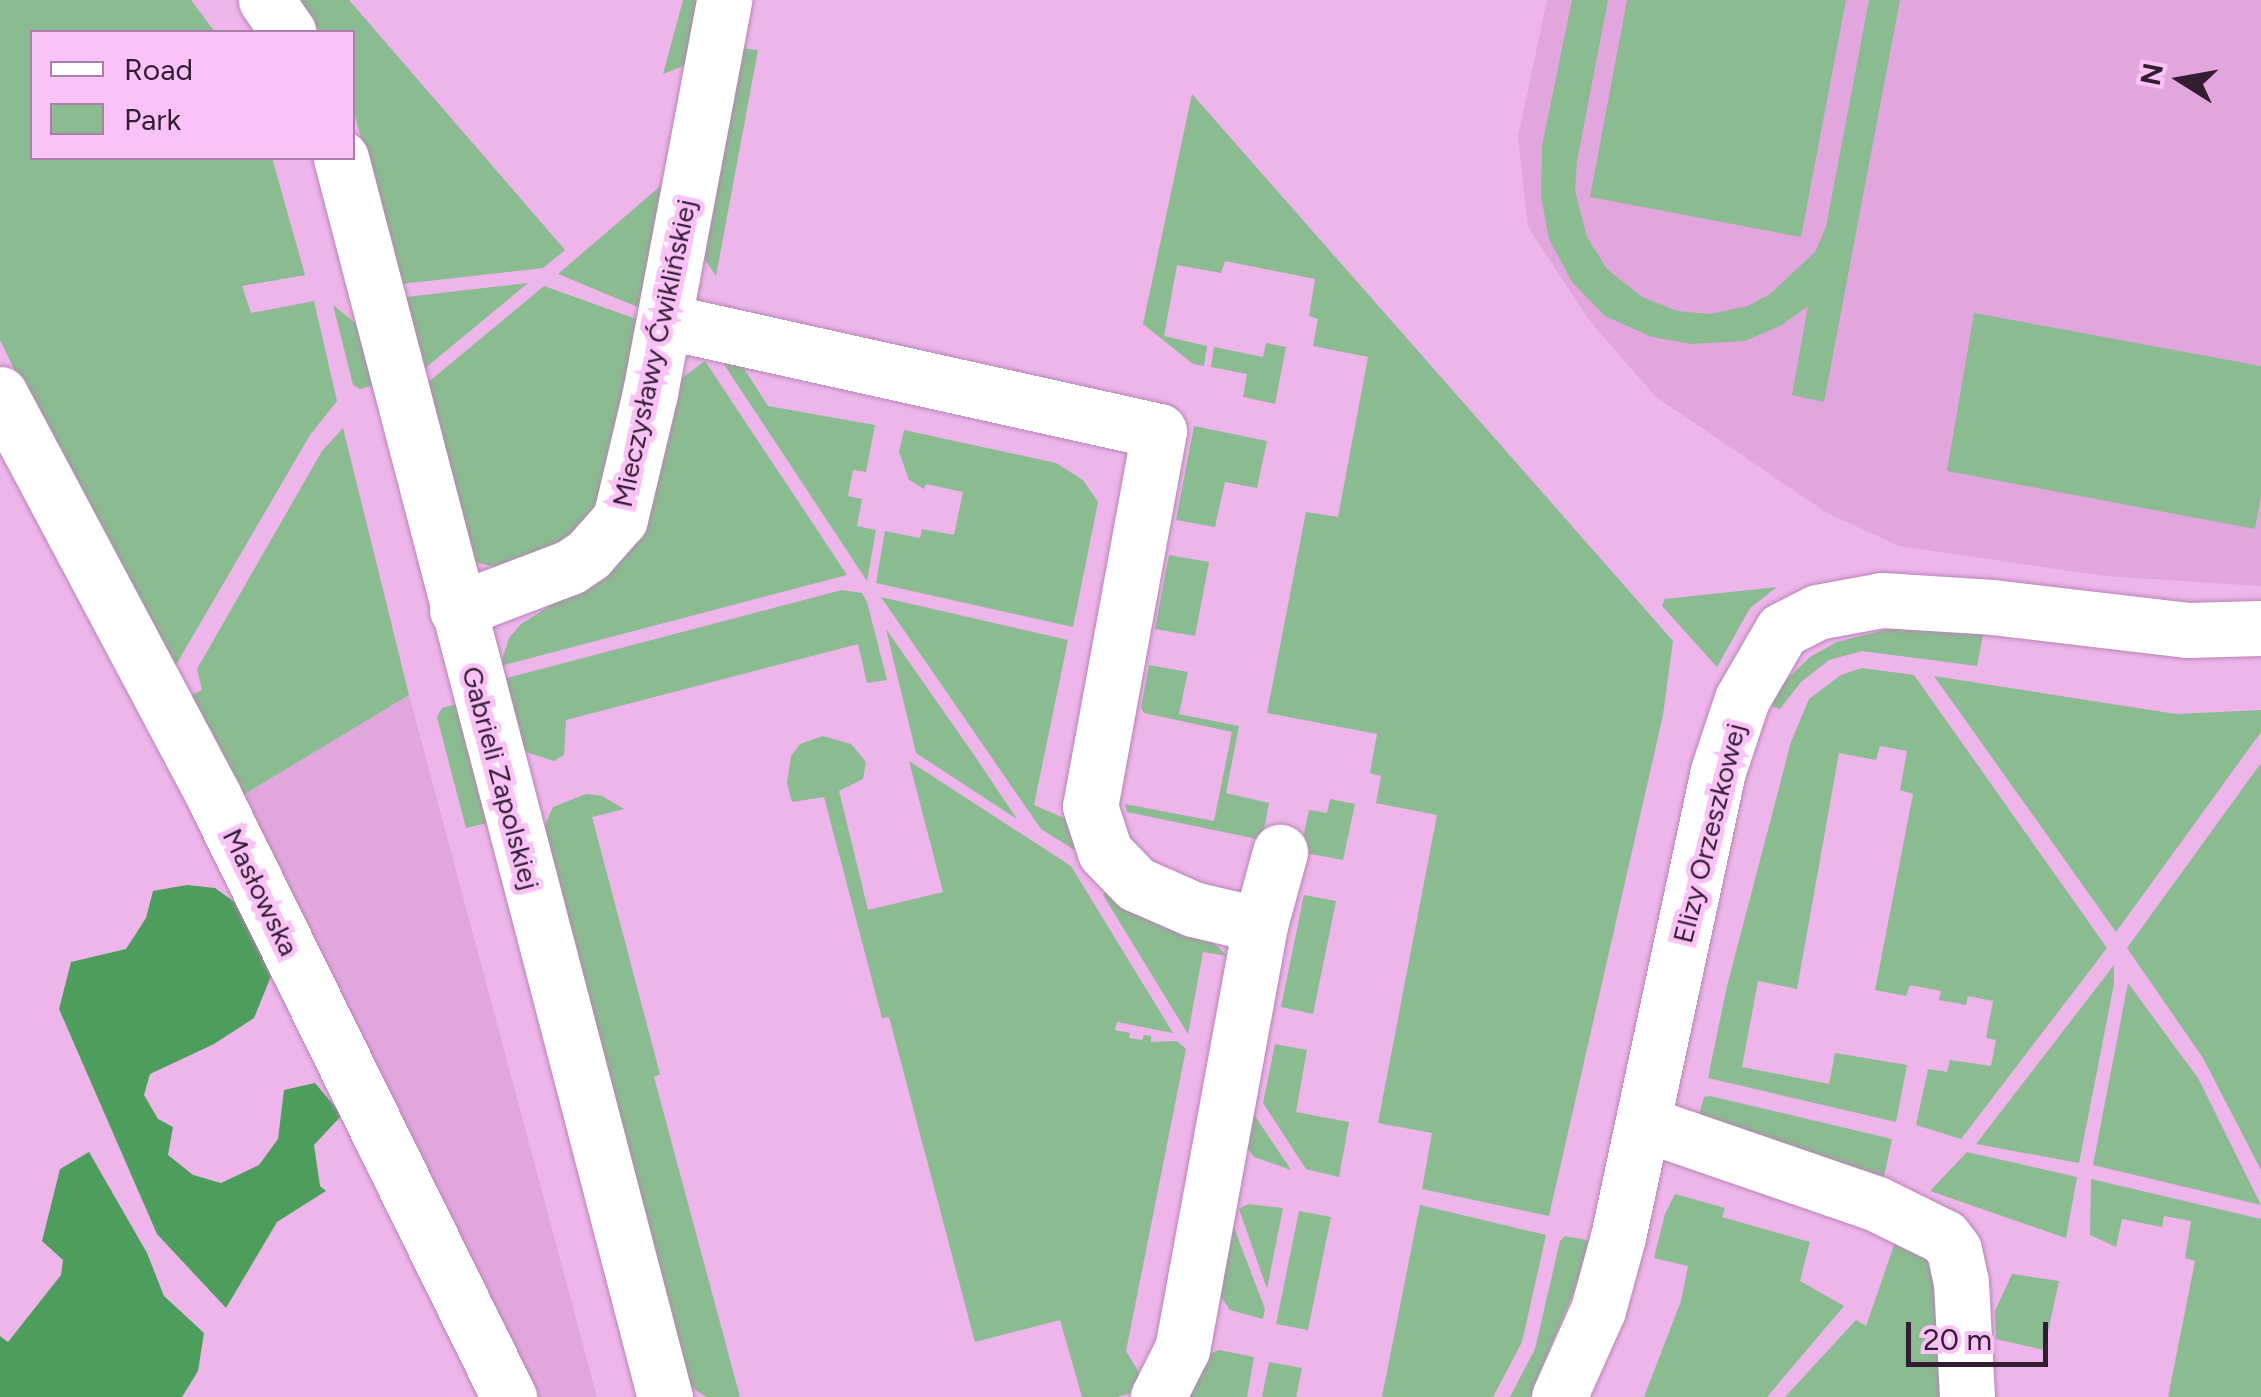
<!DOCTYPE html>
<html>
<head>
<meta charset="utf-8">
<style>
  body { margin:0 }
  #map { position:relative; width:2261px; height:1397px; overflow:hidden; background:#edb5ea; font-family:Figtree,sans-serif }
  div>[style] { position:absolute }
  .built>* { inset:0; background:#e2a6df }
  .green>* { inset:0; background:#8bbb91 }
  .forest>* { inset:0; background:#4d9d5c }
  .roads { filter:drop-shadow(0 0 2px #b984b7) drop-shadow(0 0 2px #b984b7) }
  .minor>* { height:55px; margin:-27.5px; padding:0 27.5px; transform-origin:27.5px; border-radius:27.5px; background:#fff }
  span { translate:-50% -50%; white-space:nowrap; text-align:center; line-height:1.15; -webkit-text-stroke:10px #fbc2f8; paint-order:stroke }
  .street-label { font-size:28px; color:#321d31 }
  .legend { position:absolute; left:30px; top:30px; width:325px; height:130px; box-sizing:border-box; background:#fbc2f8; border:2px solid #ab80a8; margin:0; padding:12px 18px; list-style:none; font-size:30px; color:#321d31 }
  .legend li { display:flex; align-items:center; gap:20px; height:50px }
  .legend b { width:50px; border:2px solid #ab80a8 }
  .north { position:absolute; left:2131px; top:30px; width:100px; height:100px; -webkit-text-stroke:8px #fbc2f8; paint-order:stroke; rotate:281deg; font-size:28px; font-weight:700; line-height:40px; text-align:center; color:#321d31 }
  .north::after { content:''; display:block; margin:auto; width:35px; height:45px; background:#321d31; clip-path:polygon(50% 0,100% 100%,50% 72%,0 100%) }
  .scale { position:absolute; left:1906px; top:1322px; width:142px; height:45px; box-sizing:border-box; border:5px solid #321d31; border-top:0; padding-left:12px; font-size:30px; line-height:35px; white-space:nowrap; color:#321d31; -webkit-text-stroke:8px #fbc2f8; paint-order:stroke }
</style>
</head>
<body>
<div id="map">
  <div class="built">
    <div style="clip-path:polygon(1547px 0,2261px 0,2261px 586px,2104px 576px,1899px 546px,1827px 513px,1656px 397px,1589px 320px,1528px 227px,1518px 137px)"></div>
    <div style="clip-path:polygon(409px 695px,597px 1397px,511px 1397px,225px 806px)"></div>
  </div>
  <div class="green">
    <div style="clip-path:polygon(0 0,191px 0,215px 32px,32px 32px,32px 158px,272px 158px,305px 275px,242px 286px,251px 313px,314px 301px,337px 401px,310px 435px,173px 670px,162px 675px,0 340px)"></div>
    <div style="clip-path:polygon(298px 0,349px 0,565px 250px,543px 268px,401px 284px,353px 109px,352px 32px,320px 32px)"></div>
    <div style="clip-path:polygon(683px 0,702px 0,689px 64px,663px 74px)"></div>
    <div style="clip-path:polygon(1572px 0,1608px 0,1577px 161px,1575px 191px,1587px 237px,1607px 269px,1642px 297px,1677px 311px,1710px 314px,1748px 306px,1770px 294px,1815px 252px,1826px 227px,1869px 0,1900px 0,1824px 402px,1792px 395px,1808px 306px,1782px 325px,1745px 341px,1692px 344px,1652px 337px,1605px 316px,1572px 282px,1549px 239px,1541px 196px,1542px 146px)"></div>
    <div style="clip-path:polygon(1627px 0,1846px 0,1801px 237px,1590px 197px)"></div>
    <div style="clip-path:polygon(739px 48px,758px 50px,716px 276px,700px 252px)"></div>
    <div style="clip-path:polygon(1192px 94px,1673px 641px,1663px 715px,1549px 1216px,1422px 1189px,1432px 1133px,1378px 1123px,1437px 815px,1376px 803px,1381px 776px,1370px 773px,1377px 734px,1267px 713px,1306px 512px,1338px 517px,1368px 357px,1313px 346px,1318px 319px,1309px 316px,1315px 279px,1225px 261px,1221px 273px,1177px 265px,1164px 336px,1207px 346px,1204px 366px,1193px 364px,1143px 324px)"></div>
    <div style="clip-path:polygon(664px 183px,640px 308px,558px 274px)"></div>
    <div style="clip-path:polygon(528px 283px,424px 369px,406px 297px)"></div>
    <div style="clip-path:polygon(544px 286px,639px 320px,609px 474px,589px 520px,566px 542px,497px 568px,476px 562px,468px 550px,426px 384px)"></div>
    <div style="clip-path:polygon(333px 305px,359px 326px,374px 385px,360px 389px,353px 385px)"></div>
    <div style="clip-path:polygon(1974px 313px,2261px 366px,2261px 495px,2255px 529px,1947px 471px)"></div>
    <div style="clip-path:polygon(1266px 343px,1286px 347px,1275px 404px,1243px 397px,1247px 374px,1211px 367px,1214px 347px,1263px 357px)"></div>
    <div style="clip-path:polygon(726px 358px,739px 361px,768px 406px,875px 425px,866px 472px,853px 470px,848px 496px,862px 499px,857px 526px,876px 530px,867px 581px,723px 363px)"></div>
    <div style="clip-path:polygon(705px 361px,847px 575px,500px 666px,509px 638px,521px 624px,580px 587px,675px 383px)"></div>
    <div style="clip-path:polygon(1194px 426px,1267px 441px,1257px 488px,1225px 482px,1215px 527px,1176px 520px)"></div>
    <div style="clip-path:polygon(343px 428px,409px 695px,225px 806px,175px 703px,202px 690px,197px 669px,322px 451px)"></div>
    <div style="clip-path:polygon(904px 430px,1056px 463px,1083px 480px,1098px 502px,1073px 627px,876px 583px,885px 531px,920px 538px,922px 529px,954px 535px,963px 492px,926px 484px,924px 489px,909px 480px,899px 452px)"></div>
    <div style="clip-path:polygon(1169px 555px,1209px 562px,1195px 636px,1155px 629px)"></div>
    <div style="clip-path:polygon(1777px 587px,1750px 608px,1717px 667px,1662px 606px,1665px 599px)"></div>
    <div style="clip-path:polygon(842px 590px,862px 593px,867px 602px,887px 680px,867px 683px,858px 644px,566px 720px,564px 755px,554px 761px,526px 752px,517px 743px,499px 680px)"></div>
    <div style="clip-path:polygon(881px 597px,1068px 640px,1034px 805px,1080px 825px,1094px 862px,1041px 829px)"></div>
    <div style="clip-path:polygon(1905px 625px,1946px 627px,1983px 635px,1977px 666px,1862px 651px,1829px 660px,1801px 682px,1780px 709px,1769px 705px,1785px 681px,1810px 657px,1837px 642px)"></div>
    <div style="clip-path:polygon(886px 629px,972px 752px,1017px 819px,916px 753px)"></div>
    <div style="clip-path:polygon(1149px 665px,1188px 672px,1179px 714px,1239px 726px,1226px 793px,1269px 803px,1262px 840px,1127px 812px,1125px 804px,1214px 821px,1232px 732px,1144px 713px,1141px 708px)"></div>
    <div style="clip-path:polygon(1862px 668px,1914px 675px,2107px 948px,1961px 1139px,1916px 1125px,1928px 1069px,1947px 1072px,1950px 1060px,1991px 1066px,1996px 1040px,1986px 1038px,1993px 1001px,1968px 996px,1966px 1005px,1939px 1000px,1941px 991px,1910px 985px,1906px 996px,1875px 990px,1913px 794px,1900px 790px,1907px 751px,1880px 746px,1876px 760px,1839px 753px,1797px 989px,1758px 981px,1742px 1067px,1829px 1084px,1835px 1053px,1907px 1065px,1896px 1122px,1708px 1078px,1727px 986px,1791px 742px,1809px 699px,1841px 675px)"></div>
    <div style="clip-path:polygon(1934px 676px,2176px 714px,2261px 710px,2261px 732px,2116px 932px)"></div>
    <div style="clip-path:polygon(456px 704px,487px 823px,466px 828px,437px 717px,442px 708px)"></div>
    <div style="clip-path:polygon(823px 736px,851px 744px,866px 762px,863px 779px,839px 791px,868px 910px,943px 892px,909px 761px,1071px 866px,1173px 1033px,1117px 1022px,1115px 1030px,1130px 1033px,1129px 1038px,1142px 1040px,1144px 1035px,1151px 1036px,1151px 1042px,1177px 1041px,1186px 1049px,1126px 1351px,1147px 1386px,1142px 1390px,1117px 1397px,1082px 1397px,1060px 1320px,975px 1342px,889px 1017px,882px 1018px,824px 797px,792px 802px,787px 783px,791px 756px,800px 744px)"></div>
    <div style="clip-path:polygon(2261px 763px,2261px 1170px,2203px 1058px,2127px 948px)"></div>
    <div style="clip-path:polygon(586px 794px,602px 796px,624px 809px,592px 817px,660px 1074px,654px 1077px,740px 1397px,706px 1397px,690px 1386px,541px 834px,553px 807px)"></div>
    <div style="clip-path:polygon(1330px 799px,1355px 804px,1343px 860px,1300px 852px,1309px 810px,1327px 813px)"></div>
    <div style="clip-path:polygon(1110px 884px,1212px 941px,1227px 956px,1203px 952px,1188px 1034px,1103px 895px)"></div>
    <div style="clip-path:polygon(1304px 895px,1336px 901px,1313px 1014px,1281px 1007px)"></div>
    <div style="clip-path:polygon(2114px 965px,2114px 984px,2079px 1163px,1976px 1144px)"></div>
    <div style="clip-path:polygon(2128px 983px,2198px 1078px,2261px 1205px,2093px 1165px)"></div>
    <div style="clip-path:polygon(1275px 1044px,1307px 1050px,1296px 1112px,1349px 1122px,1339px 1177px,1306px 1169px,1263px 1103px)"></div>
    <div style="clip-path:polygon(1710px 1096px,1892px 1139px,1884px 1176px,1744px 1135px,1699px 1115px,1704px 1097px)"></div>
    <div style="clip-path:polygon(1249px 1107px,1291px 1170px,1254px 1157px,1246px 1146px)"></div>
    <div style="clip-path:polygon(1967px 1152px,2077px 1177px,2066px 1238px,1930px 1191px)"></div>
    <div style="clip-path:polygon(2091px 1179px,2261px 1219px,2261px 1397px,2168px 1397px,2195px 1261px,2185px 1258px,2191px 1221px,2164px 1216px,2162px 1227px,2122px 1219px,2116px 1247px,2090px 1235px)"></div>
    <div style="clip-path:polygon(1675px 1194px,1725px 1208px,1722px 1217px,1810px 1242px,1800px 1281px,1844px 1306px,1767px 1397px,1644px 1397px,1681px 1301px,1688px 1266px,1654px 1258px,1665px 1214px)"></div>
    <div style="clip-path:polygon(1248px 1204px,1283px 1208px,1267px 1289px,1239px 1209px)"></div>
    <div style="clip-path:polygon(1420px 1205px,1546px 1235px,1522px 1342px,1493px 1397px,1382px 1397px)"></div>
    <div style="clip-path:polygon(1299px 1211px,1331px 1217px,1308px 1330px,1276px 1324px)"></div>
    <div style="clip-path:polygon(1230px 1217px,1265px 1309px,1263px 1319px,1230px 1310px,1218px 1292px)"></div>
    <div style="clip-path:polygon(1899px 1231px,1937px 1261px,1952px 1397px,1785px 1397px,1856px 1320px,1866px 1326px)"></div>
    <div style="clip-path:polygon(1565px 1236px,1591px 1241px,1573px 1293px,1530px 1397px,1510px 1397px,1535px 1349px,1560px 1241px)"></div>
    <div style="clip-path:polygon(2012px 1274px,2059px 1281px,2044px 1350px,1996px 1339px,1995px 1311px)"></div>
    <div style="clip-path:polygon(1219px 1350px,1254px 1357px,1247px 1397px,1183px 1397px,1207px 1355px)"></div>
    <div style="clip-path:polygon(1269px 1362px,1302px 1368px,1296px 1397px,1262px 1397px)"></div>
  </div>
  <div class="forest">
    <div style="clip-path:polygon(187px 885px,215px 888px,251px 914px,274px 969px,254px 1018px,214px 1044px,150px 1074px,144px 1095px,158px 1119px,173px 1127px,168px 1155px,193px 1175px,221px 1183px,259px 1165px,278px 1139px,284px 1090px,315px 1083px,342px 1115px,314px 1145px,320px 1186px,326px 1191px,277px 1222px,226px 1308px,157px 1234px,59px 1009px,71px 962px,126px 949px,146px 918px,153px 891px)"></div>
    <div style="clip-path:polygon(89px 1152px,147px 1253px,164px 1296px,204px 1333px,198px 1371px,182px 1397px,0 1397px,0 1336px,8px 1342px,61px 1275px,63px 1260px,42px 1241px,60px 1169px)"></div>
  </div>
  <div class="roads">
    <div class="minor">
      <div style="left:266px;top:0;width:39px;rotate:55deg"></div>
      <div style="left:341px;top:158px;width:1281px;rotate:75.35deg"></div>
      <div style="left:664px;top:321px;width:507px;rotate:12.53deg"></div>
      <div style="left:1159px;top:431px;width:381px;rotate:100.4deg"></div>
      <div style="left:1090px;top:806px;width:48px;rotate:71.9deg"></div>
      <div style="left:1105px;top:852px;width:45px;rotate:45.9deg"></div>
      <div style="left:1136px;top:884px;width:62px;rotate:23.7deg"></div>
      <div style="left:1193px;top:909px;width:69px;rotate:13.4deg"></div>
      <div style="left:1260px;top:925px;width:431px;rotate:100.4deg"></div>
      <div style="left:1182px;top:1349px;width:54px;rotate:116.6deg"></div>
      <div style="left:0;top:394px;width:456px;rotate:62deg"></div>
      <div style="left:214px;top:797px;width:669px;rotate:63.82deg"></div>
      <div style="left:457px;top:610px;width:121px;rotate:-20.8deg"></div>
      <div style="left:570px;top:567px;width:22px;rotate:-34deg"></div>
      <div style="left:588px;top:555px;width:48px;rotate:-48.4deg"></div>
      <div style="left:620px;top:519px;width:130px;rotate:-76.6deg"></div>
      <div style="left:650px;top:393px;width:400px;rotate:-79.3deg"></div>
      <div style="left:1260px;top:925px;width:76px;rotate:-74.7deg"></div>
      <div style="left:1645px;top:1124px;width:245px;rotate:19deg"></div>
      <div style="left:1877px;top:1204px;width:75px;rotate:26.2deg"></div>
      <div style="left:1944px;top:1237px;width:16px;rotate:52deg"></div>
      <div style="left:1954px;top:1250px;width:33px;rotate:78deg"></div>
      <div style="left:1961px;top:1282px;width:115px;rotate:87deg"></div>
      <div style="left:1559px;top:1397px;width:95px;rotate:-65.9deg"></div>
      <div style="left:1598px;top:1310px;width:76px;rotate:-74.7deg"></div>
      <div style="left:1618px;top:1237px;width:473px;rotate:-77.9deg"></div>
      <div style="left:1717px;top:774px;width:79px;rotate:-71.6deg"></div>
      <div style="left:1742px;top:699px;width:80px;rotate:-59.9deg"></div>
      <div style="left:1782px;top:630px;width:39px;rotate:-27deg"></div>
      <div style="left:1817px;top:612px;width:66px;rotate:-10.5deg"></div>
      <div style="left:1882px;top:600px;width:110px;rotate:3.6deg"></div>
      <div style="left:1992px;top:607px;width:196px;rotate:6.7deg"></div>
      <div style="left:2187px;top:630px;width:74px;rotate:-1.5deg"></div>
    </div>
  </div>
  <div class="street-label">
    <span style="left:654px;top:353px;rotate:-78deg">Mieczysławy Ćwiklińskiej</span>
    <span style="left:501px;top:778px;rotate:75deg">Gabrieli Zapolskiej</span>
    <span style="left:1709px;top:833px;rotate:-76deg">Elizy Orzeszkowej</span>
    <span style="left:261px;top:892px;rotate:64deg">Masłowska</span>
  </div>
  <ul class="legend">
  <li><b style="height:12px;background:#fff"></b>Road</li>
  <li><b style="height:28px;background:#8bbb91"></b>Park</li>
  </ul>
  <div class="north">N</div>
  <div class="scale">20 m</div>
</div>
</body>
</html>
